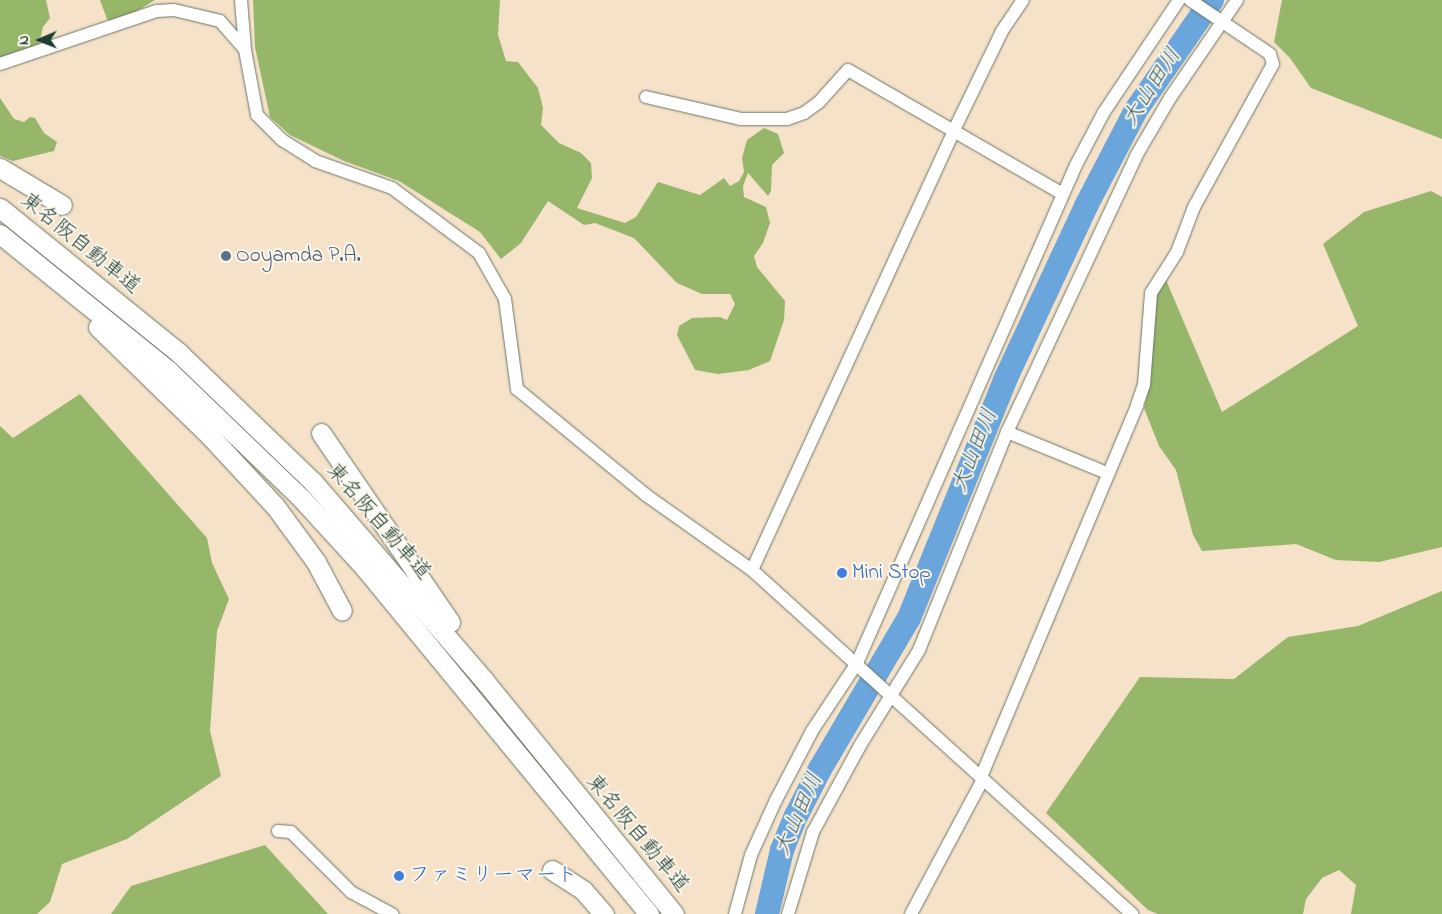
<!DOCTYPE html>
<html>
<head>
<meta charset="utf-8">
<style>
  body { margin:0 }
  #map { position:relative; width:1442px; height:914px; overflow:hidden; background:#f5e2c9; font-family:"Indie Flower","Klee One",sans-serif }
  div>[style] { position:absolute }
  .forest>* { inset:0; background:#96b669 }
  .river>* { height:24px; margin:-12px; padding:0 12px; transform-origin:12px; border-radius:12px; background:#6aa6db }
  .roads { filter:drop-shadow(0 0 1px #6a7768) drop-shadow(0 0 1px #6a7768) }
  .minor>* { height:12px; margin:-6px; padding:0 6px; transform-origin:6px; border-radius:6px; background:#fff }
  .highway>* { height:19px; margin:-9.5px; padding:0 9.5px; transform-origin:9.5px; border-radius:9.5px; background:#fff }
  .dots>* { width:14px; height:14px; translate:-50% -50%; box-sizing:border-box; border:2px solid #fbf7ec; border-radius:50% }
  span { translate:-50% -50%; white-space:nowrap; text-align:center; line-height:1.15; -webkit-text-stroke:4px #fbf7ec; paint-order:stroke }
  .street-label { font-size:21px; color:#1f3d34 }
  .service-label { font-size:21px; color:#4e5e75 }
  .left { translate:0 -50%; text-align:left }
  .shop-label { font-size:21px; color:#366cbe }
  .water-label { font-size:22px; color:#365c66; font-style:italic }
  .north { position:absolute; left:15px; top:15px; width:50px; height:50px; -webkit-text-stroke:4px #fbf7ec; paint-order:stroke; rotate:269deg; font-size:14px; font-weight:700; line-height:20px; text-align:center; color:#1f3d34 }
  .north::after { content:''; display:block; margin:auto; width:18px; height:22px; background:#1f3d34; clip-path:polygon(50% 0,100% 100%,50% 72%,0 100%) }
</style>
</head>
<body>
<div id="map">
  <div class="forest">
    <div style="clip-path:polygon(0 0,46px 0,50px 18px,43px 27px,39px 45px,0 58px)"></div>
    <div style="clip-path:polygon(100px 0,155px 0,115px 24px,107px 19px)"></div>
    <div style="clip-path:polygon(253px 0,500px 0,498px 35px,506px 61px,518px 62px,538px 88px,543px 108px,541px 125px,559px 143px,581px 153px,591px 163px,592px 178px,577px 208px,625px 223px,636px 217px,658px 182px,700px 195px,724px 178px,730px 186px,739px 181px,744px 172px,742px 158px,747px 140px,764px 128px,778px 134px,784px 153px,772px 165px,771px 191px,768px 196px,748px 173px,743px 186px,744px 197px,766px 207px,770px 223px,763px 243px,754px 256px,757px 267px,785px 301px,784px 320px,770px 361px,749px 370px,718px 374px,695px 370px,677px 335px,679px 326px,692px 318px,720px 317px,727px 320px,735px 304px,730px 294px,702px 294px,677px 283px,634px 238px,595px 223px,584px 225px,548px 201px,521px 243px,501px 259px,480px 232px,399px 181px,344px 161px,290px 135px,270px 117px,255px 47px)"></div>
    <div style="clip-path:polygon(1282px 0,1442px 0,1442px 139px,1311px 88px,1290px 58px,1274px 42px)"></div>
    <div style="clip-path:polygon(0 98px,14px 119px,24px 122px,30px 117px,35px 118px,44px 133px,57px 142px,54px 151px,13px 161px,0 156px)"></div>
    <div style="clip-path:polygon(1431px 191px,1442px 197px,1442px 547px,1379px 562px,1336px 560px,1296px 544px,1202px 551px,1193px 535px,1176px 470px,1159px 446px,1144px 408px,1149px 388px,1156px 294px,1166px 280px,1222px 412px,1358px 326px,1323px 244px,1364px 212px)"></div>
    <div style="clip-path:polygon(80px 394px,207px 538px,212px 563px,229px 599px,217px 631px,210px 731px,221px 776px,127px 839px,62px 864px,50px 902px,37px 914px,0 914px,0 426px,13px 438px)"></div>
    <div style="clip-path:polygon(1442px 591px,1442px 914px,1351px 914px,1356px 885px,1339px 870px,1322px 878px,1306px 899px,1303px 914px,1158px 914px,1148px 910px,1046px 813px,1140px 677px,1234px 679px,1288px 637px,1358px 626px)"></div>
    <div style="clip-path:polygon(265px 845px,328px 914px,111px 914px,131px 886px)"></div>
  </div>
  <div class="river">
    <div style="left:767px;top:914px;width:66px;rotate:-76.8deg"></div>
    <div style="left:782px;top:850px;width:37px;rotate:-68deg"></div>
    <div style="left:796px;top:816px;width:53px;rotate:-62.9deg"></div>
    <div style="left:820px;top:769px;width:175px;rotate:-59.5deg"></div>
    <div style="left:909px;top:618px;width:257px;rotate:-68deg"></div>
    <div style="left:1005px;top:380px;width:192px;rotate:-65deg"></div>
    <div style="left:1086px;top:206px;width:108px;rotate:-62.5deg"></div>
    <div style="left:1136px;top:110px;width:134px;rotate:-55.4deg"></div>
  </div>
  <div class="roads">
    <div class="minor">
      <div style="left:241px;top:0;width:50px;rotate:85.4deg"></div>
      <div style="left:0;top:64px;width:166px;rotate:-18.7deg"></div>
      <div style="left:157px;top:11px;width:17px;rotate:-3deg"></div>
      <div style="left:174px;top:10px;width:47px;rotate:13.4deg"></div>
      <div style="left:220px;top:21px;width:38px;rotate:49deg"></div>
      <div style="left:245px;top:50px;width:66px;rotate:79.5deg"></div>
      <div style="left:257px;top:115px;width:35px;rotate:45deg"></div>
      <div style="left:282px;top:140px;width:39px;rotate:32deg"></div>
      <div style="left:315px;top:161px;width:82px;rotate:19.3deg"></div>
      <div style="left:392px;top:188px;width:109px;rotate:36.8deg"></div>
      <div style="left:479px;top:253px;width:53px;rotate:60.5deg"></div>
      <div style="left:505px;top:299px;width:91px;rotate:82.4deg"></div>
      <div style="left:517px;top:389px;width:167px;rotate:39.4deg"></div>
      <div style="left:646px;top:495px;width:130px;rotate:35.3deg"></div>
      <div style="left:752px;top:570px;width:513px;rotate:42.15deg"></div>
      <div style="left:646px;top:97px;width:98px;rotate:13deg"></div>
      <div style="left:741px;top:119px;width:46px"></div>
      <div style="left:787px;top:119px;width:18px;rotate:-19deg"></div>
      <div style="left:804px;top:113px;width:19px;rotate:-36deg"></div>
      <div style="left:819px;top:102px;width:43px;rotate:-47.8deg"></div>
      <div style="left:848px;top:70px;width:248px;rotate:30deg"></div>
      <div style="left:1007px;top:432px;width:108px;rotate:22.3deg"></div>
      <div style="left:752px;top:570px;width:486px;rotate:-65.3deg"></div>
      <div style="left:955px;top:128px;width:108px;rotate:-64.1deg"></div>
      <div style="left:1002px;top:31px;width:37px;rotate:-56deg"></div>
      <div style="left:981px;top:777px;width:403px;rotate:-67.2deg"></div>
      <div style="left:1137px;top:405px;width:21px;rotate:-71deg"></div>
      <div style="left:1144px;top:385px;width:92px;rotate:-85.6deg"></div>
      <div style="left:1151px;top:293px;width:49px;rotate:-57.6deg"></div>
      <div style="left:1177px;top:252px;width:48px;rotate:-69.3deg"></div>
      <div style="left:1194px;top:207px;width:163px;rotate:-61.1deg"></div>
      <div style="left:1273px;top:64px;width:10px;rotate:-107deg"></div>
      <div style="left:1270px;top:54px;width:97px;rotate:-146deg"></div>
      <div style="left:278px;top:831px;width:13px;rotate:4deg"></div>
      <div style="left:291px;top:832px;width:85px;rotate:45deg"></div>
      <div style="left:351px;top:892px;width:47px;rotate:28.2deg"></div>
      <div style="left:735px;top:914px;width:61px;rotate:-74.8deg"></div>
      <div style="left:751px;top:855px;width:60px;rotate:-65.6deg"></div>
      <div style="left:776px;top:800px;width:78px;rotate:-62.4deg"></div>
      <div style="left:812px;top:731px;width:82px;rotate:-56.5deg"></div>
      <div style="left:857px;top:663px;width:544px;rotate:-66.26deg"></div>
      <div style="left:1076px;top:165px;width:60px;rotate:-62.2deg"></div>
      <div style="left:1104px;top:112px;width:135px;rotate:-56.2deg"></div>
      <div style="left:788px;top:914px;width:86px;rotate:-73deg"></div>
      <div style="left:813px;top:832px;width:100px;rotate:-61.4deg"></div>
      <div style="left:861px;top:744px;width:110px;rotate:-58.3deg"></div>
      <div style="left:919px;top:650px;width:235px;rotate:-68deg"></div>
      <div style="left:1007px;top:432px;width:305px;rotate:-64.9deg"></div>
      <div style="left:1136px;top:156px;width:67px;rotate:-59.6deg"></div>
      <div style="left:1170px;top:98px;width:119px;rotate:-55.6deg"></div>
      <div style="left:911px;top:914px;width:153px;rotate:-61.9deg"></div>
    </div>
    <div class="highway">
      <div style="left:0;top:168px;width:72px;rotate:30.8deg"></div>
      <div style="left:0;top:208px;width:232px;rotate:39deg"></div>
      <div style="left:180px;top:354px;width:185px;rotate:43.9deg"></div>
      <div style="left:313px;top:482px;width:260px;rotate:49.2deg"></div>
      <div style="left:483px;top:679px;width:303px;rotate:50.9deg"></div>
      <div style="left:0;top:234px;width:216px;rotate:39deg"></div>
      <div style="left:168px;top:370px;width:185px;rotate:43.9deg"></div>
      <div style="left:301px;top:498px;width:93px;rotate:47.6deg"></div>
      <div style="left:364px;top:567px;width:449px;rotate:50.6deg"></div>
      <div style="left:98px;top:327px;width:158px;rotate:44.2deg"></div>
      <div style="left:211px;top:437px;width:94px;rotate:47.2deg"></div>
      <div style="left:275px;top:506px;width:69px;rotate:53.8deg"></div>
      <div style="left:316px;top:562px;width:55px;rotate:62deg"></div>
      <div style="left:321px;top:433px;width:229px;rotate:55.7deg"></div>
      <div style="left:552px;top:870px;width:37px;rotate:33deg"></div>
      <div style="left:583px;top:890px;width:32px;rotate:49deg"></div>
    </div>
  </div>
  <div class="dots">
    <div style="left:226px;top:256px;background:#5c6f8a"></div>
    <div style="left:842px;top:573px;background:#3f7fe0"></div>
    <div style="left:399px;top:876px;background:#3f7fe0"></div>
  </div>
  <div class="street-label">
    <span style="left:80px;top:244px;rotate:39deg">東名阪自動車道</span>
    <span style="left:378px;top:522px;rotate:49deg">東名阪自動車道</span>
    <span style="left:637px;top:834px;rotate:50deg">東名阪自動車道</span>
  </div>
  <div class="service-label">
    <span class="left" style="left:236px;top:256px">Ooyamda P.A.</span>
  </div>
  <div class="shop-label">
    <span class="left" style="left:852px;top:573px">Mini Stop</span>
    <span class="left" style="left:409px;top:876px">ファミリーマート</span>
  </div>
  <div class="water-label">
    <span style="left:1153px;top:88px;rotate:-57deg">大山田川</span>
    <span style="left:976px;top:451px;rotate:-68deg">大山田川</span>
    <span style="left:800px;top:815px;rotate:-66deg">大山田川</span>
  </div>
  <div class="north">N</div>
</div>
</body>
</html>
